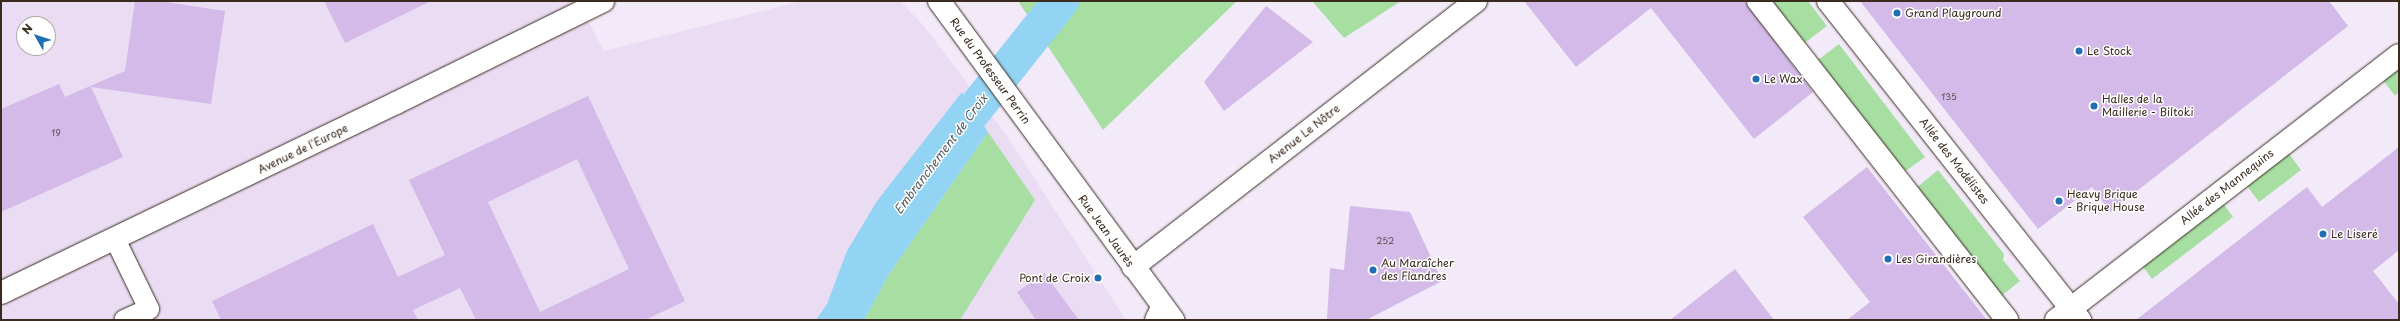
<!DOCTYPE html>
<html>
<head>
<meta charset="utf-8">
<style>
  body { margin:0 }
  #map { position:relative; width:2400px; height:321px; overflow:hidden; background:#f2eaf8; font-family:"Playpen Sans",sans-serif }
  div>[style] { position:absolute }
  .built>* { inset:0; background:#e9dcf3 }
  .green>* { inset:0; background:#a7dfa3 }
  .water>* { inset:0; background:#93d3f4 }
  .canal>* { height:36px; margin:-18px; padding:0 18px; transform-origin:18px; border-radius:18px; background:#93d3f4 }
  .building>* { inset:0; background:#d3bae8 }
  .roads { filter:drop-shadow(0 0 1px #3b2a1e) drop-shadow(0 0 1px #3b2a1e) }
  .lane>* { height:20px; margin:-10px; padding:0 10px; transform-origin:10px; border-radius:10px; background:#fff }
  .street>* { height:22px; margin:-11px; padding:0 11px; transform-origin:11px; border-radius:11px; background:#fff }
  .secondary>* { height:22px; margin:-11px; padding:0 11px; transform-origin:11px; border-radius:11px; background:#fff }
  .dots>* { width:11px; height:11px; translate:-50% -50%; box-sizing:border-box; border:2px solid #fff; border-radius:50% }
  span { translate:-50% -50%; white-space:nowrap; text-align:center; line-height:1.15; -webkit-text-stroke:3px #fff; paint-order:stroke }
  .number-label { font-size:9px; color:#614e50 }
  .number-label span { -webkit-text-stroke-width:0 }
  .poi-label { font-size:11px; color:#3b2a1e }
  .left { translate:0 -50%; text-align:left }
  .right { translate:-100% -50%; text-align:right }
  .street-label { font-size:11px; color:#3b2a1e }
  .water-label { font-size:12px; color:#555d5e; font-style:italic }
  .frame { position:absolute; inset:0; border:2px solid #3b2a1e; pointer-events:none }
  .north { position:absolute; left:16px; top:16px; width:40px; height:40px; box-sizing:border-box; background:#fff; border:1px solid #b1aaa5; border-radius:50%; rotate:309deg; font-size:11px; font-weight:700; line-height:16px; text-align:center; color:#3b2a1e }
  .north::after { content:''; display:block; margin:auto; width:14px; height:18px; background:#1f6fb2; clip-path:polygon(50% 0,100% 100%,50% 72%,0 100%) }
</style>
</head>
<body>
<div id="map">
  <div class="built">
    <div style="clip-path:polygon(evenodd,1px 1px,577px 1px,604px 51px,802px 1px,900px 1px,923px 25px,1005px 133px,1126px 320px,1px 320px,1px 1px,24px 24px,48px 24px,48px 48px,24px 48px,24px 24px)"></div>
  </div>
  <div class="green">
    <div style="clip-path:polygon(1018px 1px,1237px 1px,1103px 130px)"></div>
    <div style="clip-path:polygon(1312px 1px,1401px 1px,1344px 38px)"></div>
    <div style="clip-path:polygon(1767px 1px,1808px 1px,1827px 26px,1802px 45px)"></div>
    <div style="clip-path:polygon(1839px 44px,1925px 157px,1903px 173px,1818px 60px)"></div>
    <div style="clip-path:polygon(2399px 62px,2399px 92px,2395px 96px,2380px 76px)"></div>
    <div style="clip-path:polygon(988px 132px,1035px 200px,960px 320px,864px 320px,889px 274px)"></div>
    <div style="clip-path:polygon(2287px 151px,2301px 170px,2259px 202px,2245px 183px)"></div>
    <div style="clip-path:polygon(1938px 170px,2004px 254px,2003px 260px,2020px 281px,2000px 297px,1915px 189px)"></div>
    <div style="clip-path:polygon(2222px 202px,2233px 217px,2152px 279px,2141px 264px)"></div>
  </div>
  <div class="water">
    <div style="clip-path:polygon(962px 92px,988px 132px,889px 274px,864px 320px,816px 320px,827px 304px,847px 251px,877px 201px)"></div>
  </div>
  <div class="canal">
    <div style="left:944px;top:148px;width:188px;rotate:-51.5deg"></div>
  </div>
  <div class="building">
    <div style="clip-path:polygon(135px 1px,159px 1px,225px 11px,211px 104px,91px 87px,123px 157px,1px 212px,1px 109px,59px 84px,65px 97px,125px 71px)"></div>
    <div style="clip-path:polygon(324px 1px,431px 1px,345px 43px)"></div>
    <div style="clip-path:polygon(1524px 1px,1744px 1px,1813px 92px,1754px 139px,1651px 8px,1576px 67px)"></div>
    <div style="clip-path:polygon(1860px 1px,2329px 1px,2348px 26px,2110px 212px,2092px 187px,2038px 229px)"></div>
    <div style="clip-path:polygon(1266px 6px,1313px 42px,1224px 111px,1204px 82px)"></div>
    <div style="clip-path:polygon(evenodd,588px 96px,685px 301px,645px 320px,476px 320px,460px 288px,413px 310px,418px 320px,221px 320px,212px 301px,373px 224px,398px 277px,445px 255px,409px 180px,588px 96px,577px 159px,629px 269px,540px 312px,488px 202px,577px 159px)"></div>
    <div style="clip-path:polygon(2399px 147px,2399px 250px,2373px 271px,2399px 304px,2399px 320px,2136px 320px,2307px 187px,2322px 207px)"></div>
    <div style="clip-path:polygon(1867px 167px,1987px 320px,1847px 320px,1870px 302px,1803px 217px)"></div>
    <div style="clip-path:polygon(1350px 206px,1410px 212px,1442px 281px,1366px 320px,1327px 320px,1330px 268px,1344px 270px)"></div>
    <div style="clip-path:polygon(1735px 269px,1774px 320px,1670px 320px)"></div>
    <div style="clip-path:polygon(1044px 273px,1079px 320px,1036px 320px,1017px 292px)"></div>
  </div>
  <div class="roads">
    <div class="lane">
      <div style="left:115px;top:239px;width:78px;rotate:64.1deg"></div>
      <div style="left:149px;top:309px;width:27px;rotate:156deg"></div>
      <div style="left:1155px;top:320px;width:17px;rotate:-65deg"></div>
    </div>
    <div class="street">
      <div style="left:1758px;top:1px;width:405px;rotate:52deg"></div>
      <div style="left:1828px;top:1px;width:407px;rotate:51.7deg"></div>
      <div style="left:1px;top:293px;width:438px;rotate:-25.7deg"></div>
      <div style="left:396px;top:103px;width:231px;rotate:-26.2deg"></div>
      <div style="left:2056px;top:320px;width:433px;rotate:-37.7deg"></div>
    </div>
    <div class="secondary">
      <div style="left:939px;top:1px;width:396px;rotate:53.7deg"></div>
      <div style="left:1133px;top:267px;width:434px;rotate:-37.8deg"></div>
    </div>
  </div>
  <div class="dots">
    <div style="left:1897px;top:13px;background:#1f6fb2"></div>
    <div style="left:2079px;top:51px;background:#1f6fb2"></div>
    <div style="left:1756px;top:79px;background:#1f6fb2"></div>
    <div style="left:2094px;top:106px;background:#1f6fb2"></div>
    <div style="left:2059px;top:201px;background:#1f6fb2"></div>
    <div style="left:2323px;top:234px;background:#1f6fb2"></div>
    <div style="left:1888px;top:259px;background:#1f6fb2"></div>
    <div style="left:1373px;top:270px;background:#1f6fb2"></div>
    <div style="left:1098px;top:278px;background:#1f6fb2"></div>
  </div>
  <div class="number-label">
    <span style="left:1949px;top:96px">135</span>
    <span style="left:56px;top:132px">19</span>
    <span style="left:1385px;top:240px">252</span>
  </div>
  <div class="poi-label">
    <span class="left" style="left:1905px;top:13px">Grand Playground</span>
    <span class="left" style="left:2087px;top:51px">Le Stock</span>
    <span class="left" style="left:1764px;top:79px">Le Wax</span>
    <span class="left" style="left:2102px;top:106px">Halles de la<br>Maillerie - Biltoki</span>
    <span class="left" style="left:2067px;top:201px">Heavy Brique<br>- Brique House</span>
    <span class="left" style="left:2331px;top:234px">Le Liseré</span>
    <span class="left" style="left:1896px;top:259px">Les Girandières</span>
    <span class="left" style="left:1381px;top:270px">Au Maraîcher<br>des Flandres</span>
    <span class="right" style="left:1090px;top:278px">Pont de Croix</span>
  </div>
  <div class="street-label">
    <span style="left:990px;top:71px;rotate:54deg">Rue du Professeur Perrin</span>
    <span style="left:1304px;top:134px;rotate:-38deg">Avenue Le Nôtre</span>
    <span style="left:303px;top:149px;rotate:-26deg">Avenue de l'Europe</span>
    <span style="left:1954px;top:161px;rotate:52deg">Allée des Modélistes</span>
    <span style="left:2227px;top:187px;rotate:-38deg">Allée des Mannequins</span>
    <span style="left:1106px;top:231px;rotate:54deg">Rue Jean Jaurès</span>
  </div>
  <div class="water-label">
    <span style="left:941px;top:154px;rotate:-53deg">Embranchement de Croix</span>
  </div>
  <div class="frame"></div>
  <div class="north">N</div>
</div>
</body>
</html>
